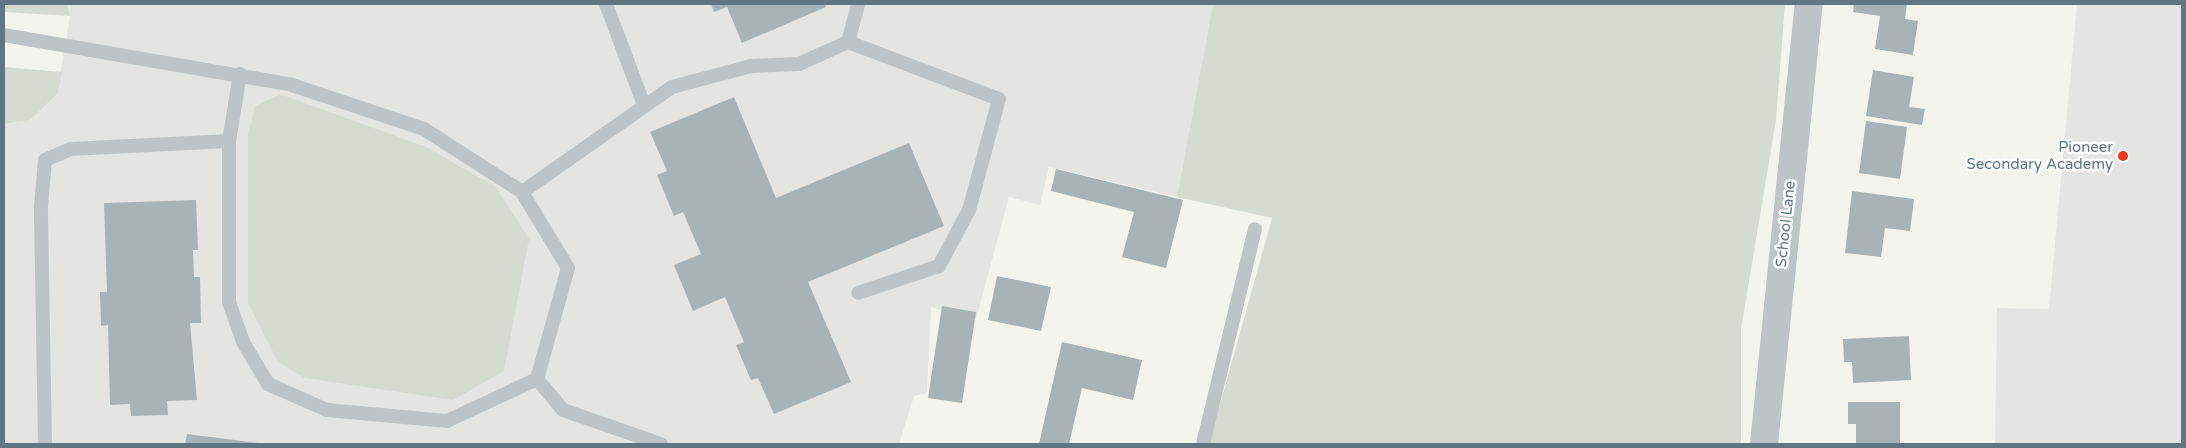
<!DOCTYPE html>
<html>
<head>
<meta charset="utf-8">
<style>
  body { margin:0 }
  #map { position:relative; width:2186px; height:448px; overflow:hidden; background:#f4f4ef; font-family:"Varela Round",sans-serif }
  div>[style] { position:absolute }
  .built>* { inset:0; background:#e4e5e3 }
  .green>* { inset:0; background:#d5dbd0 }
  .building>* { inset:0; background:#a9b3b6 }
  .service>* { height:14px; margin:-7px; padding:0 7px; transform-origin:7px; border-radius:7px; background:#bec4c6 }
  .minor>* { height:28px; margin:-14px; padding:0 14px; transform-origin:14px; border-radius:14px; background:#bec4c6 }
  .dots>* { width:14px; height:14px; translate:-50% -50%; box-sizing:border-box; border:2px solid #fff; border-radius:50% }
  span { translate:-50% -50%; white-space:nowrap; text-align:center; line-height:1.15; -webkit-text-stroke:5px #fff; paint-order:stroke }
  .poi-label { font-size:15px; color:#617682 }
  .right { translate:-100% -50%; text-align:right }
  .street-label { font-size:15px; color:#617682 }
  .frame { position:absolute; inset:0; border:5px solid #617682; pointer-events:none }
</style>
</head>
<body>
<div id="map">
  <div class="built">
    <div style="clip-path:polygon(67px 4px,1213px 4px,1177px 197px,1049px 167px,1040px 205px,1009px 197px,976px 319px,931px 307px,927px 393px,914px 396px,899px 444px,4px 444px,4px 124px,30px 120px,57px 93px,70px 16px)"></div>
    <div style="clip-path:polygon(2077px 4px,2182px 4px,2182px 444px,1995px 444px,1997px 308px,2049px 309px)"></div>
  </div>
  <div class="green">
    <div style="clip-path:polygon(4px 4px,67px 4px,70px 16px,4px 12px)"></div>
    <div style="clip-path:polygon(1213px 4px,1785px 4px,1776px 120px,1741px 329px,1741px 444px,1209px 444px,1272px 218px,1177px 197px)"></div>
    <div style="clip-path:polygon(4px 67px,62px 72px,58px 93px,30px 120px,4px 124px)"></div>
    <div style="clip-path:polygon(280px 94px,426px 147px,496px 187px,529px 239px,504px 371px,453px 400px,305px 378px,278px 362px,248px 303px,248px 134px,255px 106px)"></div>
  </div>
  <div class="building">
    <div style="clip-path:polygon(711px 4px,825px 4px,826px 7px,742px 43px,727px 7px,714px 12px)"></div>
    <div style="clip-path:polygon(1854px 4px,1907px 4px,1905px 19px,1918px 21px,1913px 55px,1875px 49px,1880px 16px,1853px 12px)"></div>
    <div style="clip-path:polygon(1873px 70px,1914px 77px,1909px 107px,1925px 109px,1922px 125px,1866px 116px)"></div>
    <div style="clip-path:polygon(734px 97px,776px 198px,909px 143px,944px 226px,808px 282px,851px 382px,774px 414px,758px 378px,751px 380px,736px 345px,744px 342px,725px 297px,693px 311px,674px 265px,701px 254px,683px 212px,674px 216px,657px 175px,667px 171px,650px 132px)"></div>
    <div style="clip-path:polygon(1866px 121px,1907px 127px,1900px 179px,1859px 173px)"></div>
    <div style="clip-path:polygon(1056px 169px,1183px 200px,1166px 268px,1122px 257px,1134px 212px,1051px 191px)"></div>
    <div style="clip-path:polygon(1852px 191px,1914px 199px,1910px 231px,1885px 228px,1881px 257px,1845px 253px)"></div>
    <div style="clip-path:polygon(196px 200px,198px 250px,193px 250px,194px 277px,200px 277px,201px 323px,190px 323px,197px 400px,167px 401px,168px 415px,131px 416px,130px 404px,110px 405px,108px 325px,101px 326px,100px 292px,107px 292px,104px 203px)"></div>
    <div style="clip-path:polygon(997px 276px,1051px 287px,1041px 331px,988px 320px)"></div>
    <div style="clip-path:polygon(942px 306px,976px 312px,962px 403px,928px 398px)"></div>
    <div style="clip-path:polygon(1909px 336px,1911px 380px,1853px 383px,1852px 362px,1844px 362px,1843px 339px)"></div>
    <div style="clip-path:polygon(1062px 342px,1142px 360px,1133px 400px,1082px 388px,1069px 444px,1039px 444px)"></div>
    <div style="clip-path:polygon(1848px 402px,1900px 402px,1900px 444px,1856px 444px,1856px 424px,1848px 424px)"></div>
    <div style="clip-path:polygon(187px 434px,259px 443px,259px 444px,185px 444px)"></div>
  </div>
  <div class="service">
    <div style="left:606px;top:4px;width:108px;rotate:69.4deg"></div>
    <div style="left:4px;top:35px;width:292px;rotate:9.8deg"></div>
    <div style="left:292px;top:85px;width:139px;rotate:18.4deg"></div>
    <div style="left:424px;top:129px;width:117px;rotate:32.7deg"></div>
    <div style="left:848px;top:42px;width:161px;rotate:20.7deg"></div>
    <div style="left:999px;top:99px;width:115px;rotate:105.1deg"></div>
    <div style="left:969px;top:210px;width:64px;rotate:118.2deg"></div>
    <div style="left:939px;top:266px;width:85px;rotate:161.6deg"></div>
    <div style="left:240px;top:74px;width:68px;rotate:99.3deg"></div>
    <div style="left:229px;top:141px;width:161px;rotate:90deg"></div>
    <div style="left:229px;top:302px;width:42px;rotate:70.7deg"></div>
    <div style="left:243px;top:342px;width:49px;rotate:59.2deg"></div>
    <div style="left:268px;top:384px;width:64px;rotate:23.8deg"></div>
    <div style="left:327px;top:410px;width:121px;rotate:5.2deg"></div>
    <div style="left:447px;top:421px;width:99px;rotate:-25deg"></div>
    <div style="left:45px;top:444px;width:238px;rotate:-91deg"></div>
    <div style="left:41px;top:206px;width:46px;rotate:-85deg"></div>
    <div style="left:45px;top:160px;width:28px;rotate:-23deg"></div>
    <div style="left:71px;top:149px;width:158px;rotate:-2.9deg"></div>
    <div style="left:661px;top:444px;width:104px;rotate:-160.9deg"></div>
    <div style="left:563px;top:410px;width:40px;rotate:-130deg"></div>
    <div style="left:537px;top:379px;width:115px;rotate:-74.4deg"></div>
    <div style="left:568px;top:268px;width:89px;rotate:-121.2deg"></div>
    <div style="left:522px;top:192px;width:183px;rotate:-35deg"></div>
    <div style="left:672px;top:87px;width:82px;rotate:-14.9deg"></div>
    <div style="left:751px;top:66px;width:48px;rotate:-2.4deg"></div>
    <div style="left:799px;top:64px;width:54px;rotate:-24.2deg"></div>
    <div style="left:848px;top:42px;width:39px;rotate:-75deg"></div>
    <div style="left:1203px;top:444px;width:221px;rotate:-76.4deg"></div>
  </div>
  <div class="minor">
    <div style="left:1764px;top:444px;width:442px;rotate:-84.2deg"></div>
  </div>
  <div class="dots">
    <div style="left:2123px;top:156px;background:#ee3715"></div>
  </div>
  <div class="poi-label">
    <span class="right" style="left:2113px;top:156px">Pioneer<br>Secondary Academy</span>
  </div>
  <div class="street-label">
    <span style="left:1786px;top:224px;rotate:-84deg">School Lane</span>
  </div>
  <div class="frame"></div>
</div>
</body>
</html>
